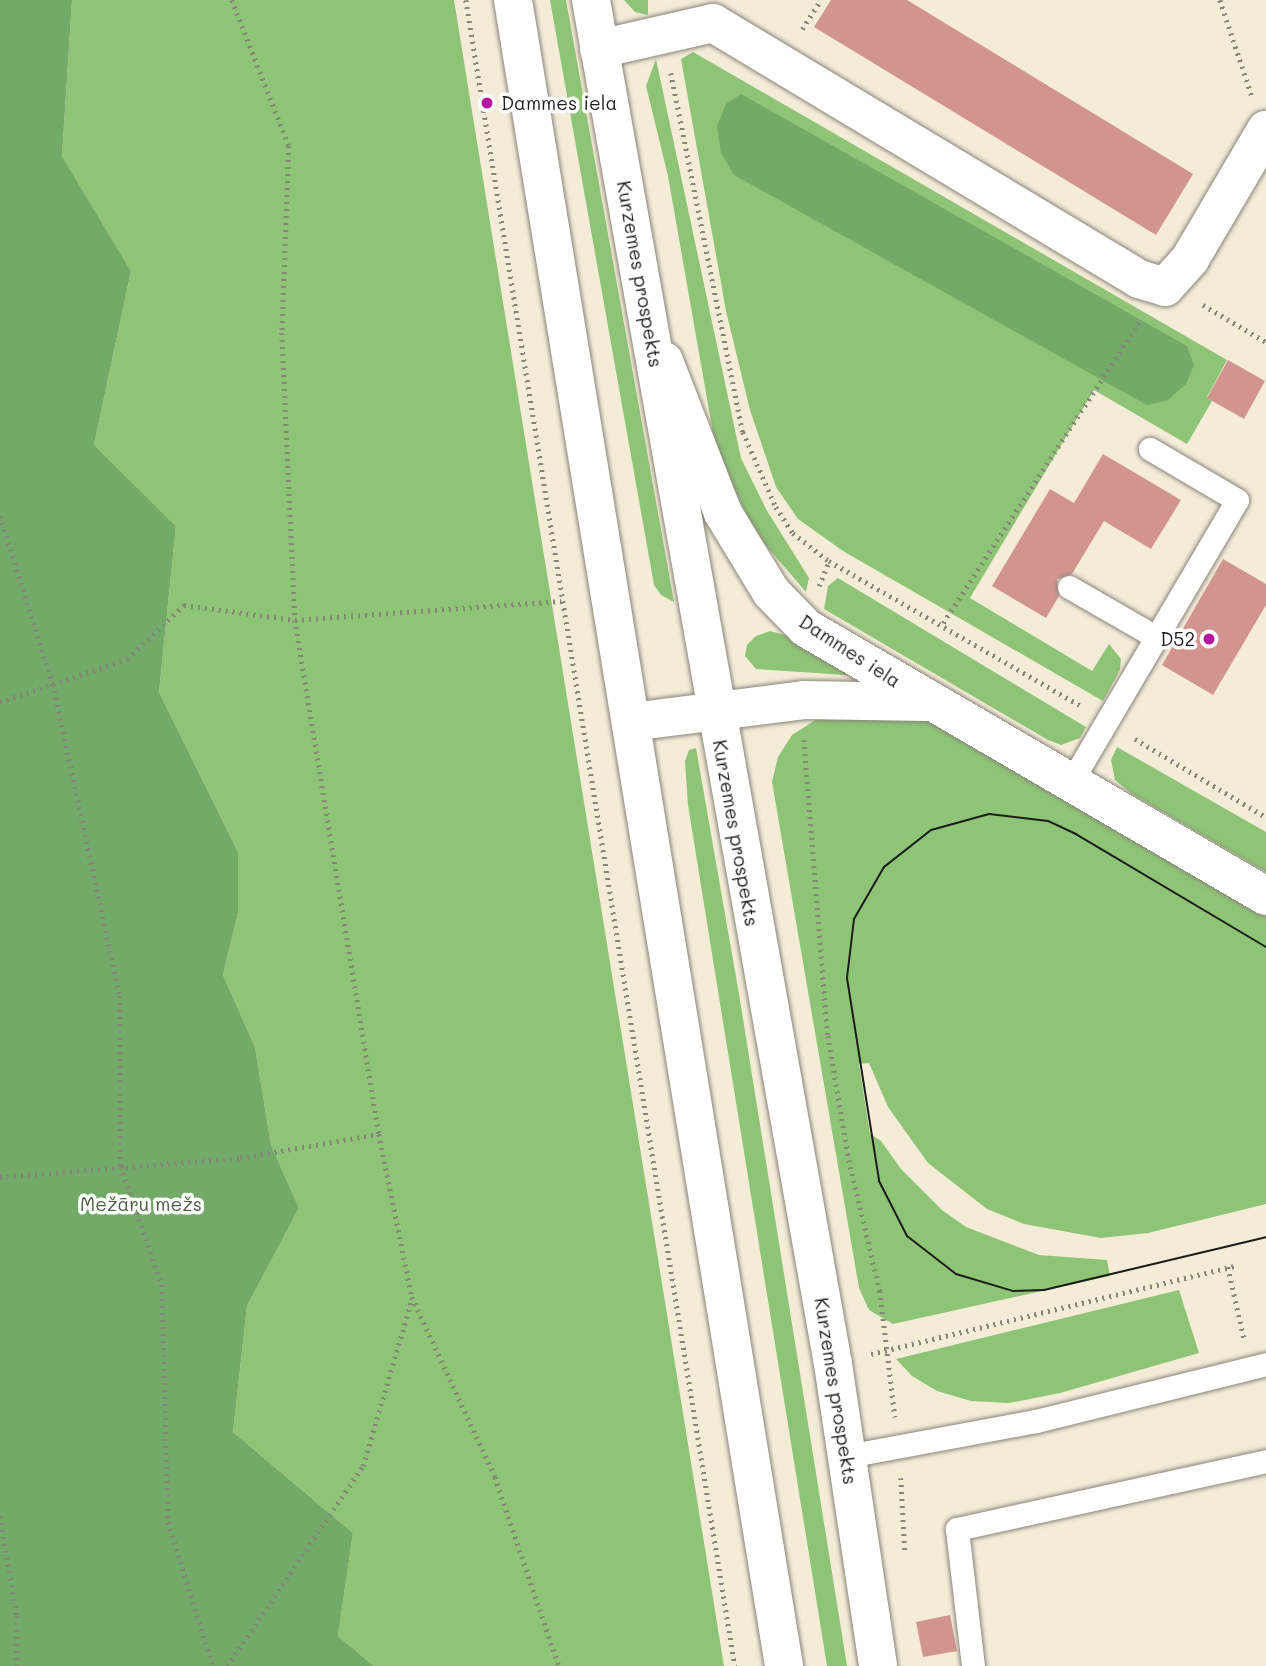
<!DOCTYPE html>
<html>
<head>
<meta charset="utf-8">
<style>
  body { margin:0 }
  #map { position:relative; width:1266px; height:1666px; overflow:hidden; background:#f5ecd8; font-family:Mali,sans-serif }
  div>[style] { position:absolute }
  .green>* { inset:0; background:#8ec476 }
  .forest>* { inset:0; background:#72aa67 }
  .building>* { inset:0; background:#d2948f }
  .path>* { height:4.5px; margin-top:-2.25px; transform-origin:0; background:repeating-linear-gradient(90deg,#88847a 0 2px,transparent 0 7px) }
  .roads { filter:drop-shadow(0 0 2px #88847a) drop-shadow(0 0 2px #88847a) }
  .lane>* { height:23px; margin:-11.5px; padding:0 11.5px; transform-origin:11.5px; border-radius:11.5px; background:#fff }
  .street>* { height:38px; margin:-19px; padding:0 19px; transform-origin:19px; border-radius:19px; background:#fff }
  .secondary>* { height:38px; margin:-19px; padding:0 19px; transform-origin:19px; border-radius:19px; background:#fff }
  .tram>* { height:2px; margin:-1px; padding:0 1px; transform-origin:1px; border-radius:1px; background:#1c1c1c }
  .dots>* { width:19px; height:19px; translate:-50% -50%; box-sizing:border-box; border:4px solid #fff; border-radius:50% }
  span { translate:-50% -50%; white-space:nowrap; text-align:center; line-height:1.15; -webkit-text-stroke:7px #fff; paint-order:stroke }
  .poi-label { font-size:19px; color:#1c1c1c }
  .left { translate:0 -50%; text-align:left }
  .right { translate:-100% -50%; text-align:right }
  .street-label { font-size:19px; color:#1c1c1c }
  .park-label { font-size:19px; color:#4a5f40 }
</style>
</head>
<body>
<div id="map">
  <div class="green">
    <div style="clip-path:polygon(72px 0,454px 0,724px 1666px,374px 1666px,338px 1636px,353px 1533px,233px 1432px,247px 1306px,299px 1208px,271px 1145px,255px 1047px,223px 975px,238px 913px,238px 852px,159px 692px,176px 526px,94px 445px,131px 271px,62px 156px)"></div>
    <div style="clip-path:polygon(550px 0,566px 0,674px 602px,661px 595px,654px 585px)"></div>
    <div style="clip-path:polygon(624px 0,648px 0,648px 15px,635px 12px)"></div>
    <div style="clip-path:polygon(693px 52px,1227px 360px,1207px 397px,1212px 401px,1187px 444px,1094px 390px,970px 598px,1092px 671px,1109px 644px,1121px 659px,1120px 670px,1103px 701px,843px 551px,798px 519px,776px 487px,750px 410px,726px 311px,681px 59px)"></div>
    <div style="clip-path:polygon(656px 59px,741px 458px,766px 509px,809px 578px,806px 592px,755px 533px,716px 450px,668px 176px,646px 86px)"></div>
    <div style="clip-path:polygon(838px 578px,1086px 727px,1080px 738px,1061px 745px,1048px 740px,824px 609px,828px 586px)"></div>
    <div style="clip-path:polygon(770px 631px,792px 637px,861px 676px,756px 669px,745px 656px,747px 645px,756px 636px)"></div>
    <div style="clip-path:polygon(817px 719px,926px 719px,1266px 916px,1266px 1204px,1148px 1233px,1101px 1238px,1024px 1224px,987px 1209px,928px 1163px,888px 1107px,869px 1063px,859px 1064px,870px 1134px,881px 1141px,901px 1169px,942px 1210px,966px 1227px,1039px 1255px,1107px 1260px,1110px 1276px,893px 1324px,869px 1310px,859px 1288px,772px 782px,778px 757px,792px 735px)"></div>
    <div style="clip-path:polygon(1117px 747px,1266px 832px,1266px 872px,1132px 794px,1115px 780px,1111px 760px)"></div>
    <div style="clip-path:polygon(696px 748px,739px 994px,847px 1666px,827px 1666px,688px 805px,685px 761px,689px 750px)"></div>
    <div style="clip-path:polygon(1179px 1290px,1199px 1353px,1060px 1393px,1009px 1403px,971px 1401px,937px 1391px,912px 1376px,896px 1359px)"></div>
  </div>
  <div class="forest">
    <div style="clip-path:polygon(0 0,72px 0,62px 156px,131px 271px,94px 445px,176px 526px,159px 692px,238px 852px,238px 913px,223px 975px,255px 1047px,271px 1145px,299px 1208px,247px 1306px,233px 1432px,353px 1533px,338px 1636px,374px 1666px,0 1666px)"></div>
    <div style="clip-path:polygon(741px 94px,1187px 346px,1194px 365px,1186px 384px,1168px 400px,1147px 405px,734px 175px,721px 153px,717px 126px,726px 104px)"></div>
  </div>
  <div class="building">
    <div style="clip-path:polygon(831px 0,907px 0,1193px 174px,1156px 235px,814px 27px)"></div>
    <div style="clip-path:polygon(1228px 360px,1265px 381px,1244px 419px,1207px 398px)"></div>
    <div style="clip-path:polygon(1103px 454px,1181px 500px,1151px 549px,1104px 521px,1072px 574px,1057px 579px,1059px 596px,1046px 618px,992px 586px,1050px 489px,1074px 503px)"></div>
    <div style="clip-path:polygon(1223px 559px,1266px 584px,1266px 605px,1213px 695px,1162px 665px)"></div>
    <div style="clip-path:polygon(950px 1615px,957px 1651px,923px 1657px,916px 1622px)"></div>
  </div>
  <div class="path">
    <div style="left:232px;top:0;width:157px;rotate:68.7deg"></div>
    <div style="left:289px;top:146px;width:187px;rotate:92.1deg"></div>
    <div style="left:282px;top:333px;width:287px;rotate:87.4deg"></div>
    <div style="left:295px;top:620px;width:521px;rotate:80.72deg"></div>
    <div style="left:379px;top:1134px;width:166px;rotate:78.6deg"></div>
    <div style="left:412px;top:1297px;width:198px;rotate:65.2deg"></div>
    <div style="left:495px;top:1477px;width:200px;rotate:71.3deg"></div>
    <div style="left:466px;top:0;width:1688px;rotate:80.83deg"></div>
    <div style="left:1220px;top:0;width:101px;rotate:71.6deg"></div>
    <div style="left:802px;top:29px;width:35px;rotate:-57deg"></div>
    <div style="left:671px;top:73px;width:366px;rotate:78.7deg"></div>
    <div style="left:743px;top:432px;width:82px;rotate:66.3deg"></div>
    <div style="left:776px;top:507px;width:31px;rotate:57deg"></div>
    <div style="left:793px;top:533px;width:46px;rotate:37.9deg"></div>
    <div style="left:829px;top:561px;width:289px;rotate:29.9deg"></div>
    <div style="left:1203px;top:305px;width:73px;rotate:30.4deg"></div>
    <div style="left:0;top:516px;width:176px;rotate:72.5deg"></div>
    <div style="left:53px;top:684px;width:319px;rotate:77.9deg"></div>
    <div style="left:120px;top:996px;width:170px;rotate:89.7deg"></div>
    <div style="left:121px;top:1166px;width:126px;rotate:71deg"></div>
    <div style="left:162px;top:1285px;width:237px;rotate:88.5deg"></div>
    <div style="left:168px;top:1522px;width:151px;rotate:72.6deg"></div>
    <div style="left:819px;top:586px;width:27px;rotate:-68deg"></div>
    <div style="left:943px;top:623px;width:359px;rotate:-56.9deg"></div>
    <div style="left:0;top:702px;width:134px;rotate:-18.7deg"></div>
    <div style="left:127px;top:659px;width:79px;rotate:-43.5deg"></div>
    <div style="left:184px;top:605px;width:112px;rotate:7.7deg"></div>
    <div style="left:295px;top:620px;width:267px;rotate:-4.1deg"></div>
    <div style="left:1135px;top:739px;width:152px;rotate:30.8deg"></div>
    <div style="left:804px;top:740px;width:297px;rotate:85.4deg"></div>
    <div style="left:828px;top:1036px;width:126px;rotate:80.4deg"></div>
    <div style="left:849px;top:1160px;width:135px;rotate:76.7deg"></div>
    <div style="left:880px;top:1291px;width:127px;rotate:83.2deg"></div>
    <div style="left:0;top:1177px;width:241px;rotate:-4.5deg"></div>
    <div style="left:240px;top:1158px;width:141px;rotate:-9.8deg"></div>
    <div style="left:1228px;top:1267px;width:73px;rotate:77.3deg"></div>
    <div style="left:871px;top:1354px;width:374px;rotate:-13.6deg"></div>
    <div style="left:901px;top:1478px;width:75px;rotate:86.9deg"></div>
    <div style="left:0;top:1516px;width:101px;rotate:80.4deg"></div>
    <div style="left:17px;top:1616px;width:50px;rotate:90deg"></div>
    <div style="left:227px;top:1666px;width:242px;rotate:-55.8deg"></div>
    <div style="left:363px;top:1466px;width:175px;rotate:-73.7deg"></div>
  </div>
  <div class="roads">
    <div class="lane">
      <div style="left:1069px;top:587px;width:100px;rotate:29.9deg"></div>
      <div style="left:1071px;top:782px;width:327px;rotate:-59.5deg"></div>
      <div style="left:1237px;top:500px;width:101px;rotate:-149.6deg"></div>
      <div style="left:847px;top:1456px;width:192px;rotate:-10.5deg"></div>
      <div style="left:1036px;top:1421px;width:237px;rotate:-13.9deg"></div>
      <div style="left:973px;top:1666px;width:138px;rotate:-96.7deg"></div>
      <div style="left:957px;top:1529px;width:316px;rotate:-12.4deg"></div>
    </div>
    <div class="street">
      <div style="left:599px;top:49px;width:117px;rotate:-12.8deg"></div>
      <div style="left:713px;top:23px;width:497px;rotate:31deg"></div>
      <div style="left:1139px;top:279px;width:27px;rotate:17deg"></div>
      <div style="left:1165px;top:287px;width:38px;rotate:-48deg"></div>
      <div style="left:1190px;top:259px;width:150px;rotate:-59.5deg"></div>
      <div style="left:664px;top:361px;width:163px;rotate:68.8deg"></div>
      <div style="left:723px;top:513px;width:92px;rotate:58.7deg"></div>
      <div style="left:771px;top:592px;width:50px;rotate:45.8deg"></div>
      <div style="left:806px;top:628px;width:532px;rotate:30.23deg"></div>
      <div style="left:631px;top:722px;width:174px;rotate:-7.2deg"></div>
      <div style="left:804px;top:700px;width:122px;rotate:0.9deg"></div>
    </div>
    <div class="secondary">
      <div style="left:513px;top:0;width:1688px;rotate:80.76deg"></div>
      <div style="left:591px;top:0;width:1385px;rotate:79.94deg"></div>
      <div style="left:833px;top:1364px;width:305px;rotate:81.5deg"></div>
    </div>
  </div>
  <div class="tram">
    <div style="left:1266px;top:947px;width:221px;rotate:-149.3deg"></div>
    <div style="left:1076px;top:834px;width:31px;rotate:-155deg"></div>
    <div style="left:1048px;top:821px;width:59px;rotate:-173.2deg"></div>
    <div style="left:989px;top:814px;width:60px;rotate:164.6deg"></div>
    <div style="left:931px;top:830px;width:60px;rotate:141.8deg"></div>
    <div style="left:884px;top:867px;width:60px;rotate:120deg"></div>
    <div style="left:854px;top:919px;width:59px;rotate:96.8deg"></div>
    <div style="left:847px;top:978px;width:206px;rotate:81deg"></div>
    <div style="left:879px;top:1181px;width:62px;rotate:63deg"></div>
    <div style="left:907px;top:1236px;width:62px;rotate:37.8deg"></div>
    <div style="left:956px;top:1274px;width:59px;rotate:16.6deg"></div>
    <div style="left:1013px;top:1291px;width:31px;rotate:-2deg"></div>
    <div style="left:1044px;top:1290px;width:228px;rotate:-13.4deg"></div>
  </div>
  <div class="dots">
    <div style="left:487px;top:103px;background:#b5179e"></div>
    <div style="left:1209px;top:639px;background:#b5179e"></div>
  </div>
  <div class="poi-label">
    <span class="left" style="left:501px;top:103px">Dammes iela</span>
    <span class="right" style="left:1195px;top:639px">D52</span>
  </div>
  <div class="street-label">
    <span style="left:640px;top:274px;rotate:80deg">Kurzemes prospekts</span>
    <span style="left:850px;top:651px;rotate:33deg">Dammes iela</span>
    <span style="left:736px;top:833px;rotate:80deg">Kurzemes prospekts</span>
    <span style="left:836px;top:1391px;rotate:81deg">Kurzemes prospekts</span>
  </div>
  <div class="park-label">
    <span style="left:141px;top:1204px">Mežāru mežs</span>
  </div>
</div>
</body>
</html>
